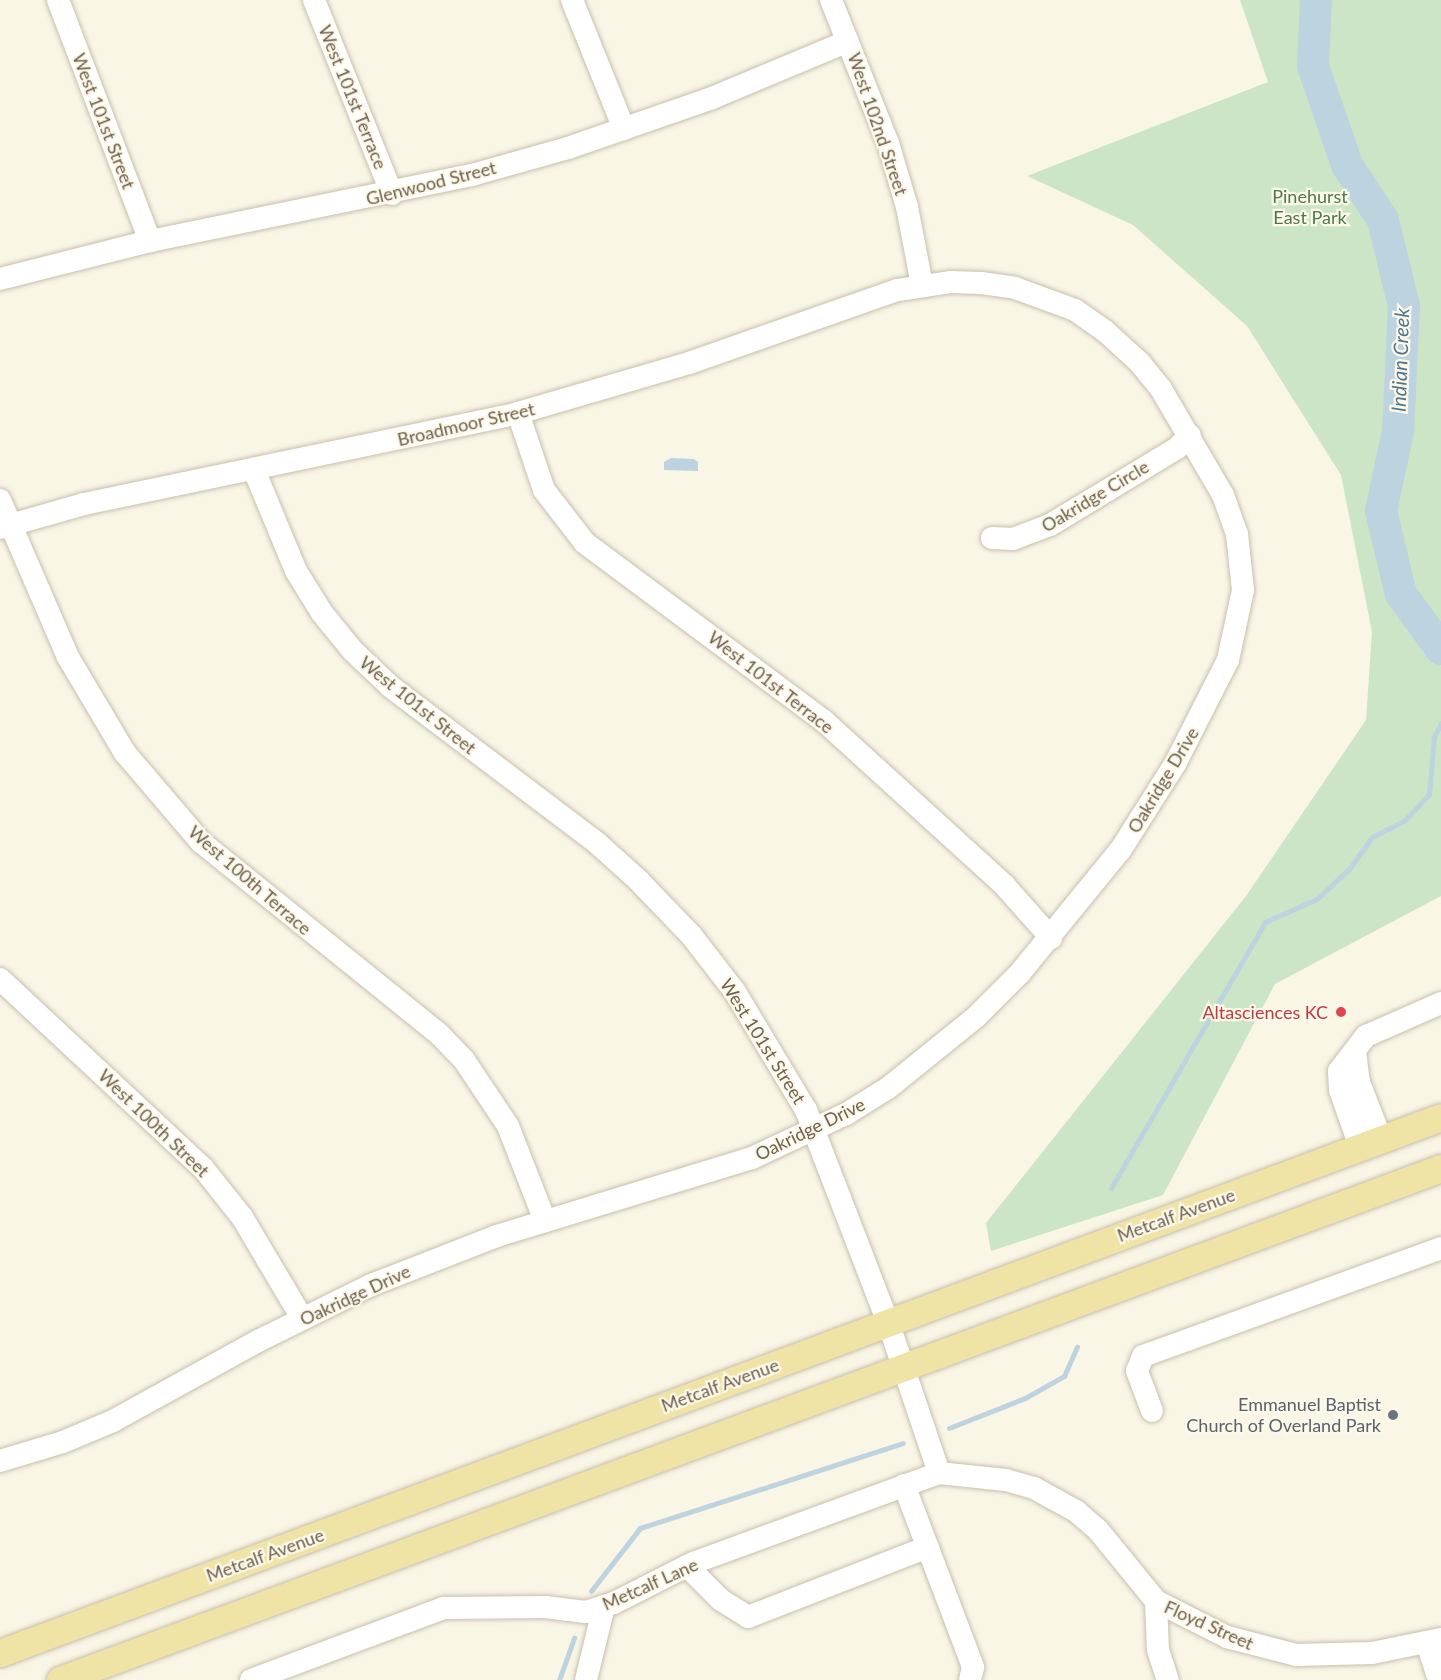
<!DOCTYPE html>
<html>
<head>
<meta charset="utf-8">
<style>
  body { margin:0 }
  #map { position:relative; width:1441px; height:1680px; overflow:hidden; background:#f9f6e6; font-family:Lato,sans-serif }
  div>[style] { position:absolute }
  .green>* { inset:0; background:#cce5c6 }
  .water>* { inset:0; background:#bdd3e0 }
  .stream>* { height:5px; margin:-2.5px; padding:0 2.5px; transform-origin:2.5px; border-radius:2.5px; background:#bdd3e0 }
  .river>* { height:32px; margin:-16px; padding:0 16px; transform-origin:16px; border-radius:16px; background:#bdd3e0 }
  .roads { filter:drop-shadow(0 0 2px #c9bfad) drop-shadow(0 0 2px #c9bfad) }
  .minor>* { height:22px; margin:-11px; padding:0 11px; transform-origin:11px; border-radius:11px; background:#fff }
  .major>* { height:27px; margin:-13.5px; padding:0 13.5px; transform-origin:13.5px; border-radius:13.5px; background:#efe3a6 }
  .dots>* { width:16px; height:16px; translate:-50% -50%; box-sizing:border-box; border:3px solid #fcf9eb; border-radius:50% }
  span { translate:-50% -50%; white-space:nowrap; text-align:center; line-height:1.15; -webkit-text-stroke:4.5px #fcf9eb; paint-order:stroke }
  .street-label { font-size:18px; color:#6f604e }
  .park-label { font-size:18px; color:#4f794b }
  .health-label { font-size:18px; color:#be3a42 }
  .right { translate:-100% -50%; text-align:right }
  .worship-label { font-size:18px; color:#5b616d }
  .water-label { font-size:20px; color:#52768c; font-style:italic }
</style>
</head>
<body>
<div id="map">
  <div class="green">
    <div style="clip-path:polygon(1240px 0,1441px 0,1441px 896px,1275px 984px,1163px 1195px,991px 1251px,986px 1223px,1246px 896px,1366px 720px,1372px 632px,1341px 475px,1247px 326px,1133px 225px,1027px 176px,1268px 82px)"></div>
  </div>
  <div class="water">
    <div style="clip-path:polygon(671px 458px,694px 459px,698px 462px,698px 471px,664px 470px,664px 462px)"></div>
  </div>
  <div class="stream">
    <div style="left:1111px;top:1188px;width:307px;rotate:-59.9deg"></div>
    <div style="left:1265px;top:922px;width:57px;rotate:-23.9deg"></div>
    <div style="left:1317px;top:899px;width:45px;rotate:-43.2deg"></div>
    <div style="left:1350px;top:868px;width:38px;rotate:-55deg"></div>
    <div style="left:1372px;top:837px;width:37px;rotate:-27deg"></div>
    <div style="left:1405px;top:820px;width:35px;rotate:-47deg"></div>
    <div style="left:1429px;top:794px;width:57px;rotate:-85deg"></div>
    <div style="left:1434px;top:737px;width:16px;rotate:-63deg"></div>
    <div style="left:949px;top:1428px;width:82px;rotate:-21.5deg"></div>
    <div style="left:1025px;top:1398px;width:45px;rotate:-29.4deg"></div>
    <div style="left:1064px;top:1376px;width:32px;rotate:-66deg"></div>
    <div style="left:591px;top:1591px;width:80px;rotate:-52.1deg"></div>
    <div style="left:640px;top:1528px;width:276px;rotate:-17.9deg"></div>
    <div style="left:559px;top:1680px;width:45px;rotate:-70.3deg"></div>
  </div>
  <div class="river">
    <div style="left:1316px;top:0;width:66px;rotate:92.6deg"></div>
    <div style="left:1313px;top:66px;width:105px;rotate:71deg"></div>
    <div style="left:1347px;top:165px;width:66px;rotate:56.8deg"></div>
    <div style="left:1383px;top:220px;width:89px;rotate:76.3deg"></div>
    <div style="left:1404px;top:306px;width:125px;rotate:92.7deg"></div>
    <div style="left:1398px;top:431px;width:82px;rotate:102deg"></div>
    <div style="left:1381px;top:511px;width:85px;rotate:76.5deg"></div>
    <div style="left:1401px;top:594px;width:68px;rotate:54deg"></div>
  </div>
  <div class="roads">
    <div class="minor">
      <div style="left:58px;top:0;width:258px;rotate:69.1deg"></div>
      <div style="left:314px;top:0;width:209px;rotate:68.1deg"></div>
      <div style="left:572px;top:0;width:139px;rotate:68deg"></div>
      <div style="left:831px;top:0;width:154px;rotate:68.3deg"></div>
      <div style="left:888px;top:143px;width:67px;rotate:73.5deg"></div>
      <div style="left:907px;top:207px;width:79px;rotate:79.1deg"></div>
      <div style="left:0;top:279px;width:155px;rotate:-14.2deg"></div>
      <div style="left:150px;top:241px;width:329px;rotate:-11.6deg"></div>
      <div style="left:472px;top:175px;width:100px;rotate:-15.7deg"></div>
      <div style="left:568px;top:148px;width:152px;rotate:-19.1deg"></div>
      <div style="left:712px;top:98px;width:147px;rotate:-22.7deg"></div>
      <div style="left:518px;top:413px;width:81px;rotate:71.3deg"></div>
      <div style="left:544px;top:490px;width:67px;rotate:52.3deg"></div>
      <div style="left:585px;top:543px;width:298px;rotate:36.7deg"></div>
      <div style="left:824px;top:721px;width:244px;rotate:42.3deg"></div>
      <div style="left:1004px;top:885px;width:71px;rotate:48.4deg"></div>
      <div style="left:254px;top:470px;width:109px;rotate:67.4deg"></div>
      <div style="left:296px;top:571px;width:49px;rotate:58.2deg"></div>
      <div style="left:322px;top:613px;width:49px;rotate:50.8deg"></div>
      <div style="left:353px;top:651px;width:52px;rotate:43.5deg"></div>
      <div style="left:391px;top:687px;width:257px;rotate:37.1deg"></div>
      <div style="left:596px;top:842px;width:58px;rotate:42.2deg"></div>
      <div style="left:639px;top:881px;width:75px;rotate:46.1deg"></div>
      <div style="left:691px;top:935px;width:72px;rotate:52.3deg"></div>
      <div style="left:735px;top:992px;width:138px;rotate:59deg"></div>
      <div style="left:806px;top:1110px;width:227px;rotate:68.9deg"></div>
      <div style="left:888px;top:1322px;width:159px;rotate:71.3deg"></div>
      <div style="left:939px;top:1473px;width:67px;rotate:6deg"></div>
      <div style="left:1006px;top:1480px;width:29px;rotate:16deg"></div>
      <div style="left:1034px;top:1488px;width:48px;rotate:28.7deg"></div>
      <div style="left:1076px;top:1511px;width:29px;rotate:41deg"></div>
      <div style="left:1098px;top:1530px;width:92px;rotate:50.8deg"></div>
      <div style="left:1156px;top:1601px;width:49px;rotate:87.7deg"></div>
      <div style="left:1158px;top:1650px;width:32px;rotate:72deg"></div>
      <div style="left:0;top:500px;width:171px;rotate:66.6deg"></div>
      <div style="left:68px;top:657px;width:112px;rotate:59.3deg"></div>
      <div style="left:125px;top:753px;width:117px;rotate:49.5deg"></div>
      <div style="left:201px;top:842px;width:306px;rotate:38.9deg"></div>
      <div style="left:439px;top:1034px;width:36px;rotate:46deg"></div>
      <div style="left:464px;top:1060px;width:79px;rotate:56.3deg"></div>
      <div style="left:508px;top:1126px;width:102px;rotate:68.7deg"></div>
      <div style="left:0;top:528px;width:87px;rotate:-15.9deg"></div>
      <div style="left:84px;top:504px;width:443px;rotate:-11.8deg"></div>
      <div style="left:518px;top:413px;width:178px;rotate:-16.3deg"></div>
      <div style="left:689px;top:363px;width:221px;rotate:-19.3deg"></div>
      <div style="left:898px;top:290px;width:54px;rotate:-8.6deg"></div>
      <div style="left:951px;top:282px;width:30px;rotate:2deg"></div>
      <div style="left:981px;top:283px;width:34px;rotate:8deg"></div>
      <div style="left:1015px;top:288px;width:64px;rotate:20.1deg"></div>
      <div style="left:1075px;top:310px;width:37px;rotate:35deg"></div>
      <div style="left:1105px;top:331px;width:47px;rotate:42.4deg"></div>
      <div style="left:1140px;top:363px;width:33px;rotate:51deg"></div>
      <div style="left:1161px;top:389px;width:123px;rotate:59.7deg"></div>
      <div style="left:1223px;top:495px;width:41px;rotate:70.3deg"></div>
      <div style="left:1237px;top:534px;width:56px;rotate:83.9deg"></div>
      <div style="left:1243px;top:590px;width:72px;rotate:102.1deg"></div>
      <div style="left:1228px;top:660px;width:117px;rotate:117deg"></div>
      <div style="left:1175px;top:764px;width:101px;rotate:122.4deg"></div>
      <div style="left:1121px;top:849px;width:160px;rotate:129.2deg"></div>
      <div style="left:1020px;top:973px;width:62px;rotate:135deg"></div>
      <div style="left:976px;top:1017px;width:113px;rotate:141.1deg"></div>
      <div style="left:888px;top:1088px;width:49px;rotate:148.2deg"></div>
      <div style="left:846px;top:1114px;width:104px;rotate:154.9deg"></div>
      <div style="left:752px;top:1158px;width:267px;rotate:163deg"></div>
      <div style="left:497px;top:1236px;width:135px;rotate:158.7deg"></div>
      <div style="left:371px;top:1285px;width:126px;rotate:153.6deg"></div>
      <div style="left:258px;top:1341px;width:166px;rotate:151.1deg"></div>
      <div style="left:113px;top:1421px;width:54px;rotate:157.2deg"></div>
      <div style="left:63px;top:1442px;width:66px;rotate:163.2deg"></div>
      <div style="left:992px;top:538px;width:21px;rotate:3deg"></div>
      <div style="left:1013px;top:539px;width:40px;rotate:-21deg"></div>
      <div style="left:1050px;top:525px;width:149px;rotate:-31.2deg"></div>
      <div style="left:1177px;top:448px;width:18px;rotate:-45deg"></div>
      <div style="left:0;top:979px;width:277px;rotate:43deg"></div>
      <div style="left:203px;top:1168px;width:63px;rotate:51.5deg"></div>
      <div style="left:242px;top:1217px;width:117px;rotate:59.3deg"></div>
      <div style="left:1355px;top:1051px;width:31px;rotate:83deg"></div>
      <div style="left:1359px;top:1082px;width:61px;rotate:68.9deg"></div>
      <div style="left:1360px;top:1147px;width:60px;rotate:-109.3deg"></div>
      <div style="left:1340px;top:1090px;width:19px;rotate:-93deg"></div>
      <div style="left:1339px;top:1071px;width:44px;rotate:-52.4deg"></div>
      <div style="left:1366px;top:1036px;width:82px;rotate:-23.7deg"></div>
      <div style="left:1152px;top:1411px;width:43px;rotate:-110.6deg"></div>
      <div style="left:1137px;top:1371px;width:16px;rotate:-68deg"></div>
      <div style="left:1143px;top:1356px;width:317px;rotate:-19.9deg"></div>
      <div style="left:904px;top:1485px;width:195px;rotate:69.2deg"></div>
      <div style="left:973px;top:1667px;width:13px;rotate:103deg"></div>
      <div style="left:687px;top:1566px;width:48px;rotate:45deg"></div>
      <div style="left:721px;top:1600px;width:32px;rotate:32deg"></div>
      <div style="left:748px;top:1617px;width:193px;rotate:-21.3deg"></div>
      <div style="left:1156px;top:1601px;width:80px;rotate:26.9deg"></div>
      <div style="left:1227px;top:1637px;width:71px;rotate:14.6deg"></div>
      <div style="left:1296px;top:1655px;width:76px;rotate:-1.5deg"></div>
      <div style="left:1372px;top:1653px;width:70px;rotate:-11.5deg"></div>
      <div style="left:1427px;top:1643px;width:39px;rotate:72deg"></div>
      <div style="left:251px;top:1680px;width:206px;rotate:-20.5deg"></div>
      <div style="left:444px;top:1608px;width:101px;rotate:-0.6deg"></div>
      <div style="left:545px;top:1607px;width:41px;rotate:7deg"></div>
      <div style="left:586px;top:1612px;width:29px;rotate:-18deg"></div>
      <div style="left:614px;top:1603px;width:89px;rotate:-26.9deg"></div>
      <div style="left:693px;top:1563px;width:262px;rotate:-20.1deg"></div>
      <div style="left:586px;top:1680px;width:76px;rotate:-76.3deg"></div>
    </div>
    <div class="major">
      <div style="left:0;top:1653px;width:1537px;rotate:-20.4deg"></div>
      <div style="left:60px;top:1680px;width:1473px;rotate:-20.34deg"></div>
    </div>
  </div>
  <div class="dots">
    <div style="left:1341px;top:1012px;background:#e0444e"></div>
    <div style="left:1393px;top:1415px;background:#6b7280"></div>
  </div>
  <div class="street-label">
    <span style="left:353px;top:97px;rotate:68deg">West 101st Terrace</span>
    <span style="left:104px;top:121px;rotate:69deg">West 101st Street</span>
    <span style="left:878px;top:124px;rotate:71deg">West 102nd Street</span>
    <span style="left:431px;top:183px;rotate:-14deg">Glenwood Street</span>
    <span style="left:466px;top:424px;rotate:-13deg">Broadmoor Street</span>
    <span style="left:1095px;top:496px;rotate:-31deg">Oakridge Circle</span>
    <span style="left:771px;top:682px;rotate:38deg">West 101st Terrace</span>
    <span style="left:418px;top:705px;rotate:39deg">West 101st Street</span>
    <span style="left:1163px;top:780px;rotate:-59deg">Oakridge Drive</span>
    <span style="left:250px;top:880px;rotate:41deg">West 100th Terrace</span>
    <span style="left:763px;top:1041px;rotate:58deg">West 101st Street</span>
    <span style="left:154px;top:1123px;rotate:44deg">West 100th Street</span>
    <span style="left:810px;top:1129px;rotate:-26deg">Oakridge Drive</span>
    <span style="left:1176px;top:1215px;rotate:-20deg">Metcalf Avenue</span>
    <span style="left:355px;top:1295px;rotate:-25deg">Oakridge Drive</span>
    <span style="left:720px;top:1385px;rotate:-20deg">Metcalf Avenue</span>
    <span style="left:265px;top:1555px;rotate:-20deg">Metcalf Avenue</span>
    <span style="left:650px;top:1584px;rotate:-24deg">Metcalf Lane</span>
    <span style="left:1209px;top:1625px;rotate:24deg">Floyd Street</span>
  </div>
  <div class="park-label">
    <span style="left:1310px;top:207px">Pinehurst<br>East Park</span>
  </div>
  <div class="health-label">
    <span class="right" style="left:1328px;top:1012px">Altasciences KC</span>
  </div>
  <div class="worship-label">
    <span class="right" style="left:1381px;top:1415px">Emmanuel Baptist<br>Church of Overland Park</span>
  </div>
  <div class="water-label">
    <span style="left:1400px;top:360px;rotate:-88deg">Indian Creek</span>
  </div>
</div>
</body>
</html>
